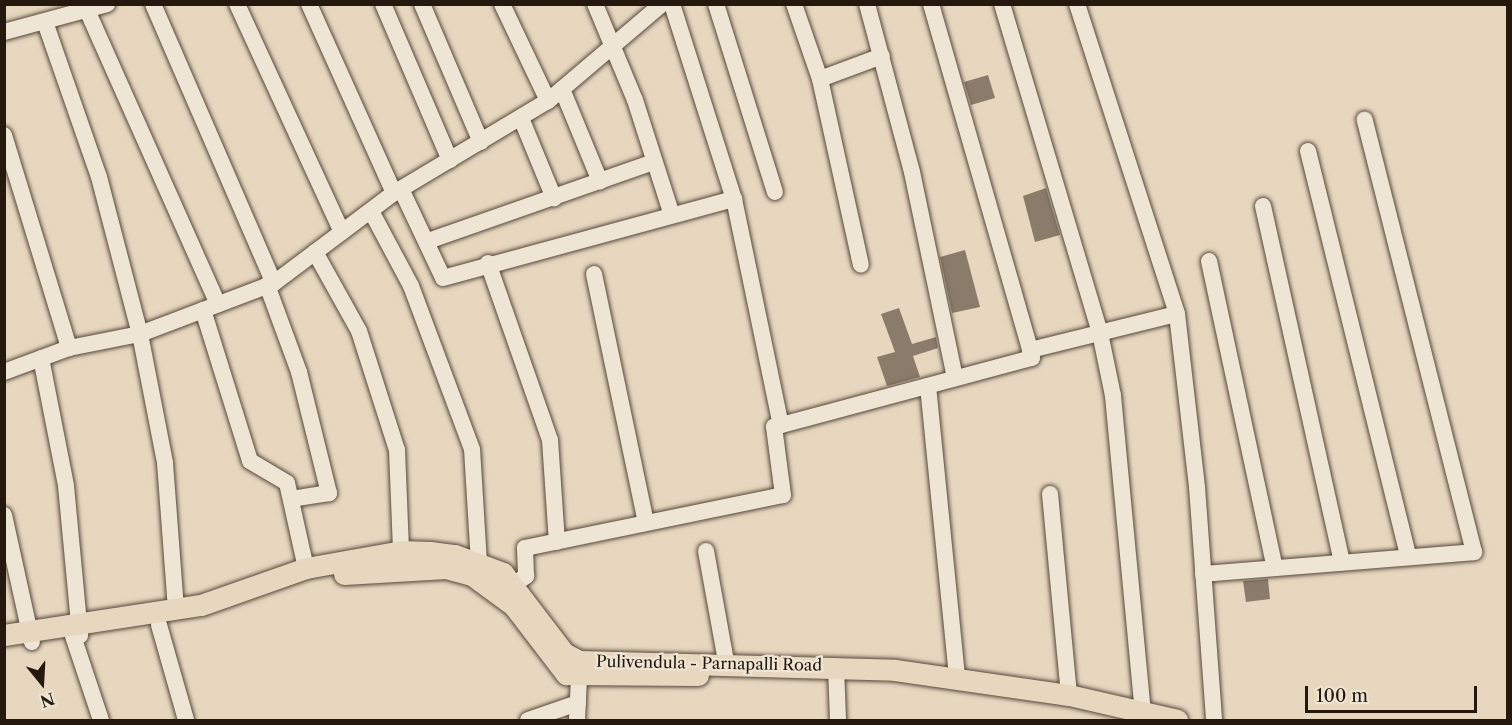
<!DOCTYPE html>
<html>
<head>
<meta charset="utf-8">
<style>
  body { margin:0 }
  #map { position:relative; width:1512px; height:725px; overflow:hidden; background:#e7d7bf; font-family:"Libre Caslon Text",serif }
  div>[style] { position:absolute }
  .building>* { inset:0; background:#8a7b6a }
  .roads { filter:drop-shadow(0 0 2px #56483a) drop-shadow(0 0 2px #56483a) }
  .minor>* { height:16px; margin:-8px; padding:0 8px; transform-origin:8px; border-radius:8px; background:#efe5d5 }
  .major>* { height:21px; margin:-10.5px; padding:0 10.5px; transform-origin:10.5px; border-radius:10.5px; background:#e7d7bf }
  span { translate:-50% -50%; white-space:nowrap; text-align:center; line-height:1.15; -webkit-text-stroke:4.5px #efe5d5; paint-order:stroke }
  .street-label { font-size:16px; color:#25180d }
  .frame { position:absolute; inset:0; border:6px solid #25180d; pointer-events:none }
  .north { position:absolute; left:12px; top:653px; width:60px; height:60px; -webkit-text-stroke:4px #efe5d5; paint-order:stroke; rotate:162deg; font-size:16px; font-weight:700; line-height:24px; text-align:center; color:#25180d }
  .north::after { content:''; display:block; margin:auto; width:21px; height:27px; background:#25180d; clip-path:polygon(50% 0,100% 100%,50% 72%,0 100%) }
  .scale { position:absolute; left:1305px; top:686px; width:172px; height:27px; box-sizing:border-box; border:3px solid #25180d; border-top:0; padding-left:8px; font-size:18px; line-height:21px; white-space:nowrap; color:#25180d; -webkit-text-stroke:4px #efe5d5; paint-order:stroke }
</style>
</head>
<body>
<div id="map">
  <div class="building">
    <div style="clip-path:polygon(988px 75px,995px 98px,971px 105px,964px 82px)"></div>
    <div style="clip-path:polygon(1046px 188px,1060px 235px,1035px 242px,1023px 196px)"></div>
    <div style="clip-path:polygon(965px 250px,980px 307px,952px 313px,940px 257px)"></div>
    <div style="clip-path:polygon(899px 308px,912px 344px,936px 337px,938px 348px,913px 356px,920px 377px,887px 386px,877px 357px,895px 352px,881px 314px)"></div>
    <div style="clip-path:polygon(1268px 579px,1270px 599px,1246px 602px,1243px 581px)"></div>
  </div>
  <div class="roads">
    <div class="minor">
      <div style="left:153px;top:4px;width:304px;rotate:66.6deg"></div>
      <div style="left:237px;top:4px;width:251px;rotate:65.3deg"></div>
      <div style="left:309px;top:4px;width:207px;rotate:65.8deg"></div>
      <div style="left:383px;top:4px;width:170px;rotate:66.8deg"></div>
      <div style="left:422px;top:4px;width:150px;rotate:66.9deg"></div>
      <div style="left:502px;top:4px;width:107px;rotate:64.6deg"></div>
      <div style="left:595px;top:4px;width:104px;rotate:67.4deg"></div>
      <div style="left:635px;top:100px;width:121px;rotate:72.2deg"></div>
      <div style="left:672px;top:4px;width:205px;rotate:72.4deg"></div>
      <div style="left:734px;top:199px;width:231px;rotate:78.3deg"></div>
      <div style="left:716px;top:4px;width:197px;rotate:72.6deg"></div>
      <div style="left:794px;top:4px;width:79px;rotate:70.9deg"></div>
      <div style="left:820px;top:79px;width:190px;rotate:77.6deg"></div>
      <div style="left:867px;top:4px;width:174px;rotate:75deg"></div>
      <div style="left:912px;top:172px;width:210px;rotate:78.2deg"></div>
      <div style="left:931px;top:4px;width:360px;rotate:74deg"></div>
      <div style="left:1002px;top:4px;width:343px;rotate:73.4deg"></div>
      <div style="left:1100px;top:333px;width:64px;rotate:78.3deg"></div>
      <div style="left:1113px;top:396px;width:318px;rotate:84.6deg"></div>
      <div style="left:1077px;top:4px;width:326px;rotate:72.1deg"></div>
      <div style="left:1177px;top:314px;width:174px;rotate:83.4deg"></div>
      <div style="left:1197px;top:487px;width:234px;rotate:85.8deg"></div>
      <div style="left:87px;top:10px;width:322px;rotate:66deg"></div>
      <div style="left:45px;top:22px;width:164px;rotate:70.8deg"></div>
      <div style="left:99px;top:177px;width:162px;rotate:75.4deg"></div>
      <div style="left:140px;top:334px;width:131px;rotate:79deg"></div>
      <div style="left:165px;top:463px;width:146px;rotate:85.7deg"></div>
      <div style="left:4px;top:32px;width:107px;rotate:-15.2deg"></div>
      <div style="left:820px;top:79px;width:66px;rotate:-20.4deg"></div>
      <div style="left:562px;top:89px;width:100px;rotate:67.6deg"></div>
      <div style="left:521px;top:118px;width:87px;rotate:67.6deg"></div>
      <div style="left:4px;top:135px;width:223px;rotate:73deg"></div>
      <div style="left:1308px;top:151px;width:417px;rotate:76.1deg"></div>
      <div style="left:401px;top:189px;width:98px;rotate:64.7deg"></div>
      <div style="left:443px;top:278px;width:302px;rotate:-15.2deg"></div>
      <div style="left:1263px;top:206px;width:365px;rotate:77.5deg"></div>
      <div style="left:371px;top:211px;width:85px;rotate:61.9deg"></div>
      <div style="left:411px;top:286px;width:174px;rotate:69.5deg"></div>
      <div style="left:472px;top:449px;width:113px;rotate:86.5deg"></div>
      <div style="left:428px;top:241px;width:239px;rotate:-19.3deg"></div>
      <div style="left:315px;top:252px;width:90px;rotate:60.9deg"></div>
      <div style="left:359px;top:331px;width:125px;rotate:72.3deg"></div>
      <div style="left:397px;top:450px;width:101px;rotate:87.7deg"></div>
      <div style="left:1209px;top:261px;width:314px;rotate:77.9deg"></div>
      <div style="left:488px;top:263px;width:188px;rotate:70.7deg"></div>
      <div style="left:550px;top:440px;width:102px;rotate:86.1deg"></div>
      <div style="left:594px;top:274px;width:254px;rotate:78.2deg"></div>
      <div style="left:267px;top:285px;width:93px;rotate:69.8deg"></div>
      <div style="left:299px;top:372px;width:125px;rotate:76.1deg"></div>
      <div style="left:329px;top:493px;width:36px;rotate:171deg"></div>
      <div style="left:203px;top:310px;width:158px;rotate:72.7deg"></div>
      <div style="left:250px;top:461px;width:43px;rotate:30.7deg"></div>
      <div style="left:287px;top:483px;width:87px;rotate:77.4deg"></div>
      <div style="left:41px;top:358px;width:130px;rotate:78.9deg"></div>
      <div style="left:66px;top:486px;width:150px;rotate:84.6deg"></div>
      <div style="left:4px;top:372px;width:69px;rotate:-20.3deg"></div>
      <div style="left:69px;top:348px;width:72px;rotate:-11.2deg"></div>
      <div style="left:140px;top:334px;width:143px;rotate:-20.8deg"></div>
      <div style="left:274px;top:283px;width:150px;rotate:-36.9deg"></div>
      <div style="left:394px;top:193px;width:179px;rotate:-30.9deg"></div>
      <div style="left:548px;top:101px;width:150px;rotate:-40.4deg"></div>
      <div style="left:928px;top:386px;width:293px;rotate:84.3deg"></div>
      <div style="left:1050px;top:494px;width:202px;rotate:84.6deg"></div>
      <div style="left:4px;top:515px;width:130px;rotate:77.6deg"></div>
      <div style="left:706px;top:551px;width:112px;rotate:79.7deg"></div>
      <div style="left:1203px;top:574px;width:272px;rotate:-4.6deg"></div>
      <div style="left:1474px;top:552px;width:446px;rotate:-104.2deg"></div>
      <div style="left:515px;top:584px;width:14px;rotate:-36deg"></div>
      <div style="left:526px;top:576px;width:28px;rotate:-92deg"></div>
      <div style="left:525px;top:548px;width:263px;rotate:-11.6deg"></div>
      <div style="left:783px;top:495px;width:69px;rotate:-97.5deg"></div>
      <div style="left:774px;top:427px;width:267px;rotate:-15deg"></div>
      <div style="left:1032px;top:358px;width:8px;rotate:-104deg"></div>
      <div style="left:1030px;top:350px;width:151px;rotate:-13.8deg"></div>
      <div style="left:159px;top:625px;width:99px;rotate:74.1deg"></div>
      <div style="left:73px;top:636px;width:89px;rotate:71.6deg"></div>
      <div style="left:836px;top:667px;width:53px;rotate:87.8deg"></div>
      <div style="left:528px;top:720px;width:53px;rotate:-18.8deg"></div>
      <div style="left:577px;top:720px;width:43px;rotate:-87.3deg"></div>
    </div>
    <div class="major">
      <div style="left:344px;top:574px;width:102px;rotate:-3.4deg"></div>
      <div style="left:446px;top:568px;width:27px;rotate:15deg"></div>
      <div style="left:472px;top:575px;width:52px;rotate:36.4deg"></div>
      <div style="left:514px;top:606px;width:86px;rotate:52.6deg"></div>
      <div style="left:566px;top:674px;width:132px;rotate:0.4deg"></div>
      <div style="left:4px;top:635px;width:199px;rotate:-8.7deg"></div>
      <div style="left:201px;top:605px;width:111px;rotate:-19.4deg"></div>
      <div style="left:306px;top:568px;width:97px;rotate:-10.1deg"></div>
      <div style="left:401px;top:551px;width:29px;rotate:2deg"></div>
      <div style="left:430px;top:552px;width:25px;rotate:7deg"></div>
      <div style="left:455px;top:555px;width:51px;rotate:20.6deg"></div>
      <div style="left:503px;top:573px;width:101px;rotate:52.7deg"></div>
      <div style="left:564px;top:653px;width:17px;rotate:28deg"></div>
      <div style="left:579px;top:661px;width:316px;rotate:1.6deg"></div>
      <div style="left:895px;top:670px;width:176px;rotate:8.2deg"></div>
      <div style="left:1069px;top:695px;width:111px;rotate:13deg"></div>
    </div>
  </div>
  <div class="street-label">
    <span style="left:709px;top:663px;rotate:1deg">Pulivendula - Parnapalli Road</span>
  </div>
  <div class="frame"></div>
  <div class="north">N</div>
  <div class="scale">100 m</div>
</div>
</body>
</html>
